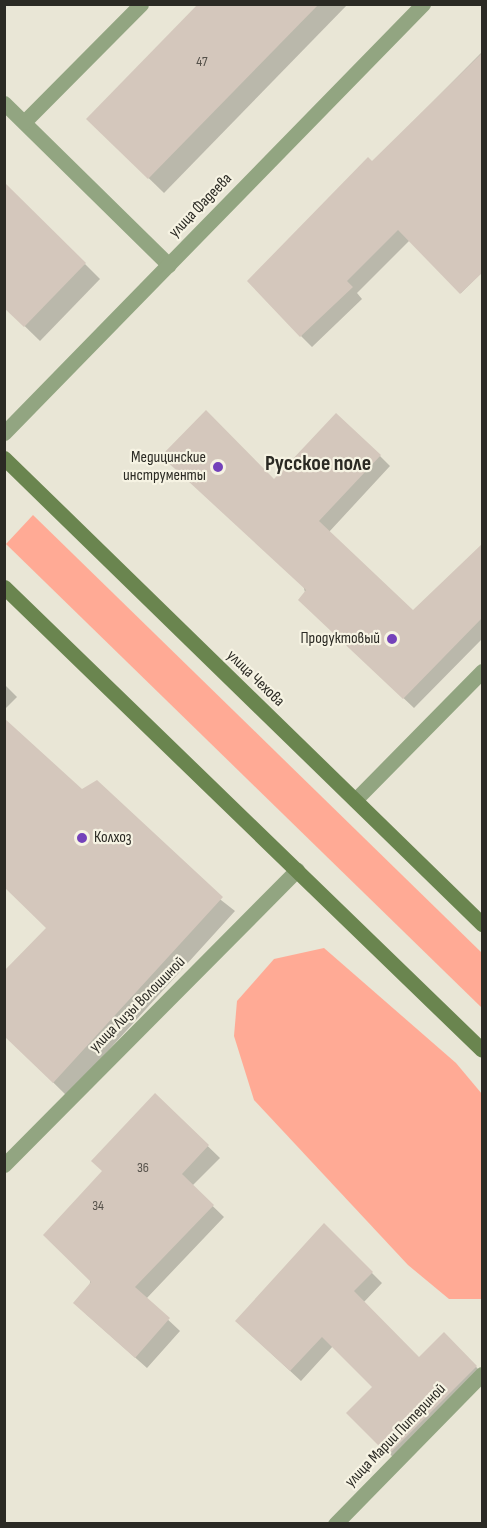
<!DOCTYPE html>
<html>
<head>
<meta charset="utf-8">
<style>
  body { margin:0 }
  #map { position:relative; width:487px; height:1528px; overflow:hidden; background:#e9e6d6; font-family:"Sofia Sans Condensed",sans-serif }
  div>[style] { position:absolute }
  .green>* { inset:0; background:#ffaa95 }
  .shadow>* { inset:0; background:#0003 }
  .building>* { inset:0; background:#d4c7bc }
  .lane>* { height:15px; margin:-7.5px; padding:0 7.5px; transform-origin:7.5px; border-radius:7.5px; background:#92a581 }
  .street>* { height:15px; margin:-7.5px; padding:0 7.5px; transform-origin:7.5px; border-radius:7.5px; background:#92a581 }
  .secondary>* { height:15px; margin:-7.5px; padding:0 7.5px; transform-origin:7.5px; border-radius:7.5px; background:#6a854f }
  .dots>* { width:16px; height:16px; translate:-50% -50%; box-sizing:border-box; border:3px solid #f6f3e3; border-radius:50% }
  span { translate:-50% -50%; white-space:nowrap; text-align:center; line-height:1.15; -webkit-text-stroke:4.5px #f6f3e3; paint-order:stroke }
  .number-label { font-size:14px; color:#55514a }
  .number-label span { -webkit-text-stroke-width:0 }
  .street-label { font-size:16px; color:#2b2a24 }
  .poi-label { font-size:16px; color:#2b2a24 }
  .right { translate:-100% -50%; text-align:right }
  .left { translate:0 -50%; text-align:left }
  .district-label { font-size:22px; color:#2b2a24; font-weight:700 }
  .frame { position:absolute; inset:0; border:6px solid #2b2a24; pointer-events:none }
</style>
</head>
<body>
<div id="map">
  <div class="green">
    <div style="clip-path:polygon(33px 515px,482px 953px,482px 1008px,6px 544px)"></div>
    <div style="clip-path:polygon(324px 948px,456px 1063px,482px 1094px,482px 1299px,449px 1299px,408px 1265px,254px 1100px,234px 1036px,237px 1001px,274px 959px)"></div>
  </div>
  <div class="shadow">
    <div style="clip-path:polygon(200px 4px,348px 4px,164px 193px,88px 119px)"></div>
    <div style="clip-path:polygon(482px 52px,482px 272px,461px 293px,410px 240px,357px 293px,362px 299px,312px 347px,301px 336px,372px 163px)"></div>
    <div style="clip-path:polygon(85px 264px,100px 279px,40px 341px,4px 306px)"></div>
    <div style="clip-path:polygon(380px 456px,390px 466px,329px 532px,413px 612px,482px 554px,482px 639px,414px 708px,310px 610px,274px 481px)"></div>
    <div style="clip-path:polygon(4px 684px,17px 697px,4px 710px)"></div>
    <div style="clip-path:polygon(82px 791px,235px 911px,67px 1096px,4px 1034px,48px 928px)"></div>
    <div style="clip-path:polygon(155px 1095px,220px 1158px,192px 1186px,224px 1217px,146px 1299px,180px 1331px,147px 1368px,86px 1314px,104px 1171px)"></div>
    <div style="clip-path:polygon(324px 1225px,382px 1283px,363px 1303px,419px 1359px,444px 1334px,482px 1373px,400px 1464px,348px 1413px,374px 1387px,333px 1346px,301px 1381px,247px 1331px)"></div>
  </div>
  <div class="building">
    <div style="clip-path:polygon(198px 4px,319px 4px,148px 179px,86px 119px)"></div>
    <div style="clip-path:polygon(483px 52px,483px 272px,460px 294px,398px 230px,347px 281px,353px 287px,300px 337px,247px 281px,368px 157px,372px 161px)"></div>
    <div style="clip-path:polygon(4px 182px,86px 263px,24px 327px,4px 308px)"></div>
    <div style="clip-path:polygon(206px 410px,274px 479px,336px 413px,381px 455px,319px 521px,413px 610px,483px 543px,483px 617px,403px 699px,298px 600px,306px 590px,161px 456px)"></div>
    <div style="clip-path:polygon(4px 718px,82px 789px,97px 780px,223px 897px,53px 1083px,4px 1036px,4px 971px,46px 928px,4px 887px)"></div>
    <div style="clip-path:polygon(155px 1093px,209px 1145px,182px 1174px,214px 1205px,135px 1287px,170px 1318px,135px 1358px,73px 1303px,91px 1282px,43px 1235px,102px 1171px,91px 1161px)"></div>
    <div style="clip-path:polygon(324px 1223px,373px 1272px,354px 1291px,419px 1357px,444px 1332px,477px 1366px,388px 1455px,346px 1413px,372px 1387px,322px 1337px,290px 1371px,235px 1321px)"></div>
  </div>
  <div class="lane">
    <div style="left:4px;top:103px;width:231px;rotate:44.5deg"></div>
    <div style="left:24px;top:122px;width:166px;rotate:-45.2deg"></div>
  </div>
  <div class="street">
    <div style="left:4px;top:433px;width:600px;rotate:-45.68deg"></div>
    <div style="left:355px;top:800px;width:181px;rotate:-45.4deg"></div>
    <div style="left:4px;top:1165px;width:416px;rotate:-45.2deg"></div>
    <div style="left:335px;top:1524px;width:210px;rotate:-45.6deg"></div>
  </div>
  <div class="secondary">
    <div style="left:4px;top:458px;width:668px;rotate:44.27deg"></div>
    <div style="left:4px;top:587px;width:665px;rotate:44.09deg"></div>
  </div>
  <div class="dots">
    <div style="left:218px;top:467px;background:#7442ba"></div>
    <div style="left:392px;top:639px;background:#7442ba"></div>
    <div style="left:82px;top:838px;background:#7442ba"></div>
  </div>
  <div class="number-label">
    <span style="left:202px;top:62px">47</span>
    <span style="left:143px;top:1168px">36</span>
    <span style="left:98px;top:1206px">34</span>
  </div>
  <div class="street-label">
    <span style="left:201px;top:206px;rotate:-46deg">улица Фадеева</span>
    <span style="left:255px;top:679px;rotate:44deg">улица Чехова</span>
    <span style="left:138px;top:1005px;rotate:-45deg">улица Лизы Волошиной</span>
    <span style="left:396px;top:1436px;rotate:-46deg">улица Марии Питериной</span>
  </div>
  <div class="poi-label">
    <span class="right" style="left:206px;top:467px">Медицинские<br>инструменты</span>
    <span class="right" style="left:380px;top:639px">Продуктовый</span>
    <span class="left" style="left:94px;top:838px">Колхоз</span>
  </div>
  <div class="district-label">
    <span style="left:318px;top:464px">Русское поле</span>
  </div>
  <div class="frame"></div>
</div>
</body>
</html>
